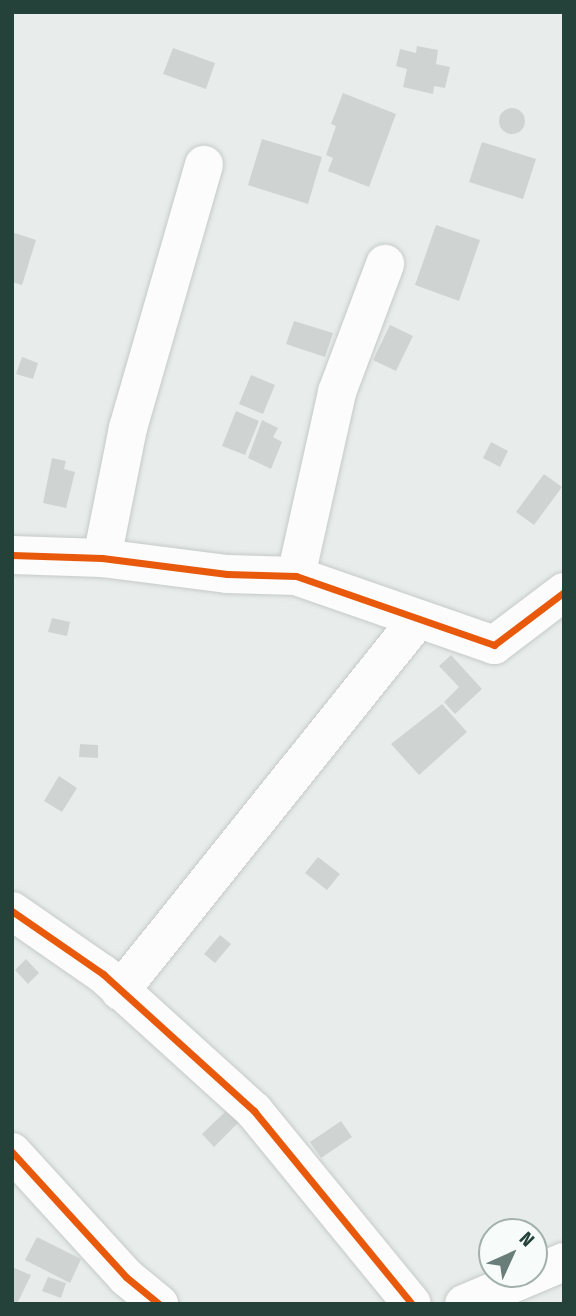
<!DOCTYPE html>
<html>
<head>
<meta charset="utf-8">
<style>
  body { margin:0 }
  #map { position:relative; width:576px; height:1316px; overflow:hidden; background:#e8edeb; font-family:"Fira Sans Condensed",sans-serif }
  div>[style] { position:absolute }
  .building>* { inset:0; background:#cfd4d2 }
  .round { border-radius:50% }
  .roads { filter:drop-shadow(0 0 2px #c5cac8) drop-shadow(0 0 2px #c5cac8) }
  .minor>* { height:38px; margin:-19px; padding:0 19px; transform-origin:19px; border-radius:19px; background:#fcfcfc }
  .cycleway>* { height:7px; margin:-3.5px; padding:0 3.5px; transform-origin:3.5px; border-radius:3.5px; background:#e8590c }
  span { translate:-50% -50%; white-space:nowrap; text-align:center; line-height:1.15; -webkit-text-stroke:6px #f7fbf9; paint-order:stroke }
  .frame { position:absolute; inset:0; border:14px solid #24423a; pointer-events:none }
  .north { position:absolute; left:478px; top:1218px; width:70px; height:70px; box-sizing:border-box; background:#f7fbf9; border:2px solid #a3b1ad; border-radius:50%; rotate:45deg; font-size:19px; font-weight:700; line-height:28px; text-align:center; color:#24423a }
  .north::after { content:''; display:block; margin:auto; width:24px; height:32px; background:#697e78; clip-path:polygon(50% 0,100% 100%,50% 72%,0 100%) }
</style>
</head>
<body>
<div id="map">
  <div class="building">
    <div style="clip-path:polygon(417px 46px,438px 50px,436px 64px,450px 67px,445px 88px,434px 86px,433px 94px,403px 87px,407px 69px,396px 66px,400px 49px,416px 53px)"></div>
    <div style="clip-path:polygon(173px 48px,215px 63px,206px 89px,163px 74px)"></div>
    <div style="clip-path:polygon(343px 93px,396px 114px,369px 187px,328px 171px,333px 158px,326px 155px,336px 126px,331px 124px)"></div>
    <div class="round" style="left:499px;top:108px;width:26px;height:26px"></div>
    <div style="clip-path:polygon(262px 139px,322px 157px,308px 204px,248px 185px)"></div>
    <div style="clip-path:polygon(482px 142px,536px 159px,523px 199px,469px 182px)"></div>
    <div style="clip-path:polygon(436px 225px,480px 240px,459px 301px,415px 285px)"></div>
    <div style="clip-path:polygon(12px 232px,36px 240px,22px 285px,12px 282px)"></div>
    <div style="clip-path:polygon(294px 321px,333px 333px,325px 357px,286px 344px)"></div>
    <div style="clip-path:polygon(390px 325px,413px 336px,396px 371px,373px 360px)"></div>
    <div style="clip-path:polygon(22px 357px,38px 363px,33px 379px,16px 374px)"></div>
    <div style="clip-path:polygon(251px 375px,275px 385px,263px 414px,239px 404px)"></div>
    <div style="clip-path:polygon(236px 411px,259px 421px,245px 455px,222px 446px)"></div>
    <div style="clip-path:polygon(262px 420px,278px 428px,273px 437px,282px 442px,271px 469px,248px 458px)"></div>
    <div style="clip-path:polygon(491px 442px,508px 451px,500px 467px,483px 458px)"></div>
    <div style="clip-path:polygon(52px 458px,66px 461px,64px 469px,75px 472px,66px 508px,43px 503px)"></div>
    <div style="clip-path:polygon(544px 474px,562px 487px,534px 525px,516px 512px)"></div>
    <div style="clip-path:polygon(52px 618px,70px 622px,67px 636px,48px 632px)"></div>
    <div style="clip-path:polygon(451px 655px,482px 689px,455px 714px,444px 702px,459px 687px,439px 666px)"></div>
    <div style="clip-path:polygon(442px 704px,467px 732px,419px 775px,391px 744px)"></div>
    <div style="clip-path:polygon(80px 744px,98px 745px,98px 758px,79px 757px)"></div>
    <div style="clip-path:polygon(59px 776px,77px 788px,62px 812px,44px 801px)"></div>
    <div style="clip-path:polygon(318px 857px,340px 874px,327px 890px,305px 873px)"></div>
    <div style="clip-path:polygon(220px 935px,231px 944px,215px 963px,204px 954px)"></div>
    <div style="clip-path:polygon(26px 959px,39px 973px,28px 984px,15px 970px)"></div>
    <div style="clip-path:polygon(227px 1110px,239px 1122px,214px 1147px,202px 1134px)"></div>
    <div style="clip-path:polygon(341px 1121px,352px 1137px,321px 1158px,310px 1142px)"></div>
    <div style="clip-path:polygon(37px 1237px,81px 1259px,70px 1283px,25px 1260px)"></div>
    <div style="clip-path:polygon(12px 1267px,31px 1275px,17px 1304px,12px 1304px)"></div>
    <div style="clip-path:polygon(48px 1277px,66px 1283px,61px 1298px,42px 1291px)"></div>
  </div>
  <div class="roads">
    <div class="minor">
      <div style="left:12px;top:555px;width:90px;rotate:1.9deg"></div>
      <div style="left:102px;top:558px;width:126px;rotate:7.3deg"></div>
      <div style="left:227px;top:574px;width:69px;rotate:1.7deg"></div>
      <div style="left:296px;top:576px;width:210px;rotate:19.2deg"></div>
      <div style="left:494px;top:645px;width:88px;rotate:-37.1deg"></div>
      <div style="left:102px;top:558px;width:133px;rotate:-78.7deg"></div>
      <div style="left:128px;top:428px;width:274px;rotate:-73.9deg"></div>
      <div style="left:296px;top:576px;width:189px;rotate:-77.4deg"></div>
      <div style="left:337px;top:392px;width:137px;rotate:-69.4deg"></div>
      <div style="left:12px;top:911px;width:111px;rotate:34.7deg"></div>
      <div style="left:103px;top:974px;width:204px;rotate:42.2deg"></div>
      <div style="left:254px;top:1111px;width:249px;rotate:50.7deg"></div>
      <div style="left:120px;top:991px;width:475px;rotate:-51.3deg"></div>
      <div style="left:12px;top:1152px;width:169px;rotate:47.6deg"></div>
      <div style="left:126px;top:1277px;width:43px;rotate:39.3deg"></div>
      <div style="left:464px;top:1304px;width:108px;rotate:-22.8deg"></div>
    </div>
  </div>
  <div class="cycleway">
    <div style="left:12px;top:555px;width:90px;rotate:1.9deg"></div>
    <div style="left:102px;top:558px;width:126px;rotate:7.3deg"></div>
    <div style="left:227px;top:574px;width:69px;rotate:1.7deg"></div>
    <div style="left:296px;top:576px;width:210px;rotate:19.2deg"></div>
    <div style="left:494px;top:645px;width:88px;rotate:-37.1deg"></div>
    <div style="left:12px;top:911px;width:111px;rotate:34.7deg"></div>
    <div style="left:103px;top:974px;width:204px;rotate:42.2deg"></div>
    <div style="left:254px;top:1111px;width:249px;rotate:50.7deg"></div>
    <div style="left:12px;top:1152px;width:169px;rotate:47.6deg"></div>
    <div style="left:126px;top:1277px;width:43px;rotate:39.3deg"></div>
  </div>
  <div class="frame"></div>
  <div class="north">N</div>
</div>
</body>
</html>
